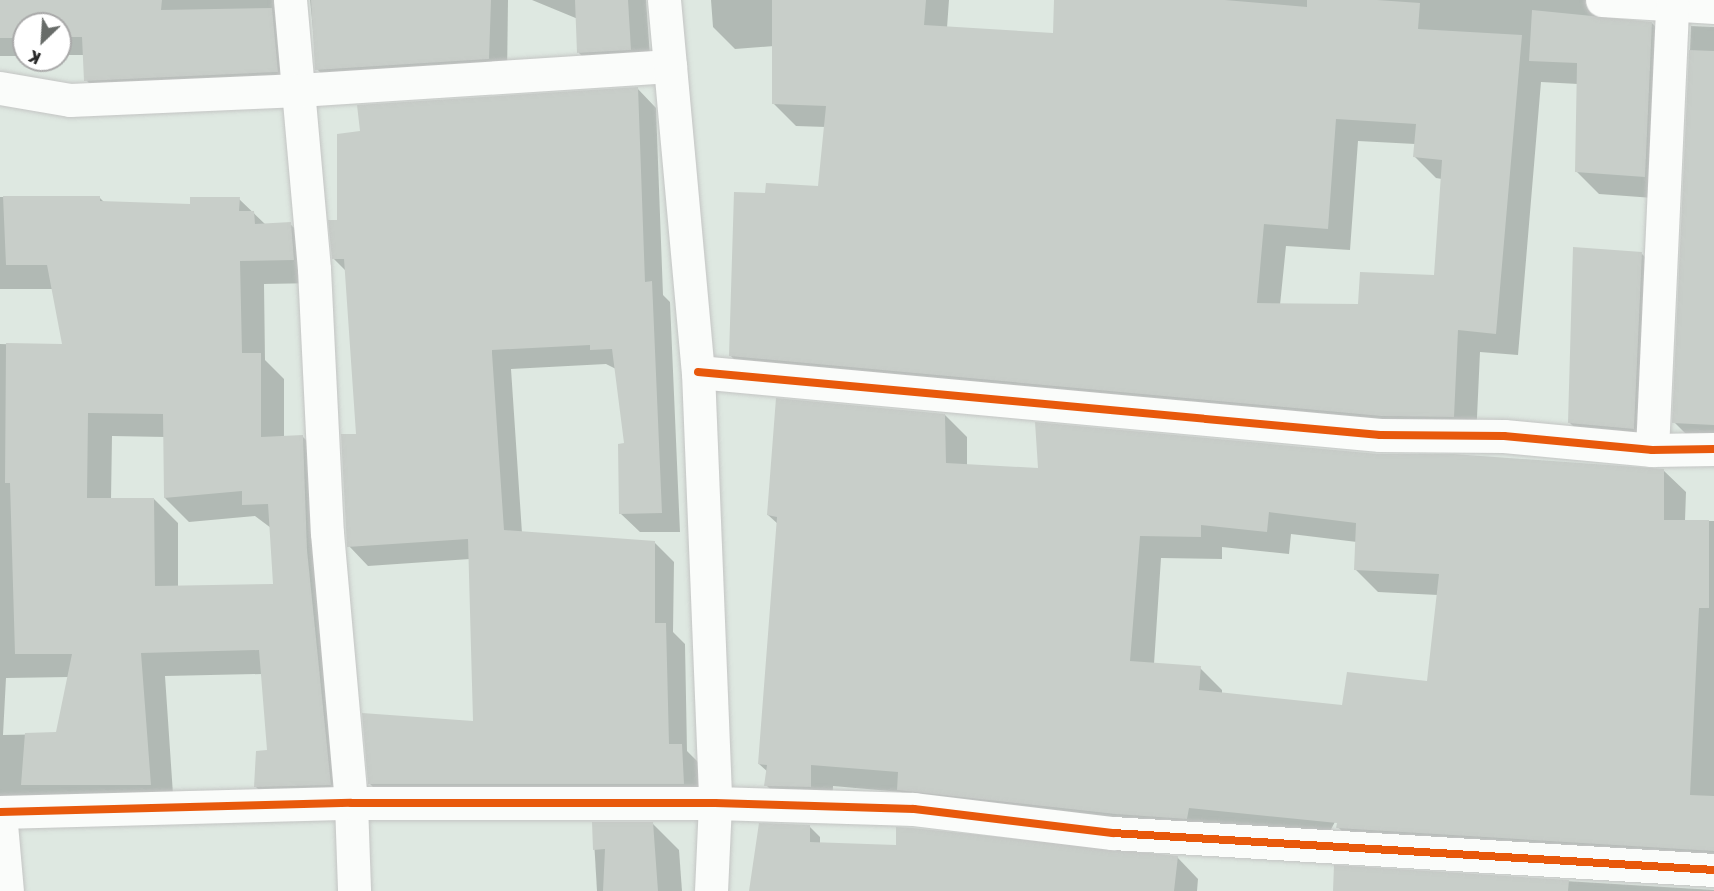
<!DOCTYPE html>
<html>
<head>
<meta charset="utf-8">
<style>
  body { margin:0 }
  #map { position:relative; width:1714px; height:891px; overflow:hidden; background:#dee8e1; font-family:Rubik,sans-serif }
  div>[style] { position:absolute }
  .shadow>* { inset:0; background:#0003 }
  .building>* { inset:0; background:#c8cec9 }
  .roads { filter:drop-shadow(0 0 2px #c4c5c4) drop-shadow(0 0 2px #c4c5c4) }
  .street>* { height:33px; margin:-16.5px; padding:0 16.5px; transform-origin:16.5px; border-radius:16.5px; background:#fafcfa }
  .secondary>* { height:33px; margin:-16.5px; padding:0 16.5px; transform-origin:16.5px; border-radius:16.5px; background:#fafcfa }
  .cycleway>* { height:8px; margin:-4px; padding:0 4px; transform-origin:4px; border-radius:4px; background:#e8590c }
  span { translate:-50% -50%; white-space:nowrap; text-align:center; line-height:1.15; -webkit-text-stroke:4.5px #fff; paint-order:stroke }
  .north { position:absolute; left:12px; top:12px; width:60px; height:60px; box-sizing:border-box; background:#fff; border:2px solid #a9a9a9; border-radius:50%; rotate:205deg; font-size:16px; font-weight:700; line-height:24px; text-align:center; color:#292929 }
  .north::after { content:''; display:block; margin:auto; width:21px; height:27px; background:#686c69; clip-path:polygon(50% 0,100% 100%,50% 72%,0 100%) }
</style>
</head>
<body>
<div id="map">
  <div class="shadow">
    <div style="clip-path:polygon(0 0,307px 0,297px 3px,296px 90px,105px 99px,86px 80px,85px 55px,60px 55px,60px 24px,24px 24px,24px 56px,0 56px)"></div>
    <div style="clip-path:polygon(310px 0,508px 0,507px 77px,335px 88px,317px 69px)"></div>
    <div style="clip-path:polygon(532px 0,646px 0,651px 70px,599px 73px,579px 53px,578px 19px)"></div>
    <div style="clip-path:polygon(evenodd,711px 0,949px 0,947px 28px,1055px 35px,1055px 0,1714px 0,1608px 12px,1607px 19px,1652px 23px,1674px 46px,1667px 199px,1599px 194px,1576px 171px,1578px 84px,1541px 82px,1518px 355px,1480px 352px,1476px 439px,752px 378px,730px 355px,767px 195px,820px 188px,826px 127px,796px 126px,774px 104px,774px 46px,735px 49px,713px 27px,711px 0,1358px 141px,1415px 144px,1414px 156px,1436px 178px,1442px 179px,1435px 276px,1360px 306px,1280px 305px,1286px 246px,1350px 250px,1358px 141px)"></div>
    <div style="clip-path:polygon(1691px 26px,1714px 27px,1714px 445px,1696px 444px,1674px 422px)"></div>
    <div style="clip-path:polygon(637px 88px,656px 108px,663px 295px,670px 302px,680px 532px,640px 532px,620px 513px,625px 445px,616px 369px,606px 364px,511px 369px,522px 533px,654px 542px,674px 562px,673px 632px,685px 644px,687px 751px,701px 765px,703px 803px,389px 803px,370px 784px,474px 723px,470px 559px,368px 566px,349px 546px,357px 436px,347px 272px,333px 258px,338px 221px)"></div>
    <div style="clip-path:polygon(evenodd,0 197px,99px 197px,105px 203px,192px 206px,239px 199px,266px 225px,290px 224px,315px 248px,318px 283px,264px 284px,265px 360px,284px 379px,284px 437px,303px 437px,327px 461px,354px 808px,279px 810px,255px 786px,268px 751px,262px 674px,165px 676px,174px 809px,12px 808px,0 891px,0 344px,64px 346px,53px 289px,0 289px,0 197px,112px 436px,165px 437px,165px 498px,189px 522px,255px 516px,271px 528px,274px 586px,178px 587px,178px 523px,154px 499px,111px 500px,112px 436px,0 197px,69px 677px,58px 734px,3px 735px,6px 678px,69px 677px)"></div>
    <div style="clip-path:polygon(1641px 253px,1662px 274px,1654px 449px,1590px 443px,1570px 423px)"></div>
    <div style="clip-path:polygon(evenodd,945px 415px,967px 437px,967px 465px,1039px 469px,1378px 455px,1663px 470px,1686px 492px,1685px 521px,1714px 521px,1714px 871px,1360px 850px,1338px 827px,1339px 814px,1325px 841px,921px 811px,901px 792px,833px 786px,832px 809px,788px 807px,766px 785px,768px 772px,759px 764px,778px 524px,768px 515px,945px 415px,1291px 534px,1357px 542px,1356px 570px,1378px 592px,1438px 595px,1428px 683px,1345px 707px,1222px 694px,1222px 690px,1200px 668px,1154px 664px,1161px 558px,1222px 559px,1222px 547px,1289px 554px,1291px 534px)"></div>
    <div style="clip-path:polygon(593px 823px,652px 823px,679px 850px,682px 891px,597px 891px)"></div>
    <div style="clip-path:polygon(809px 826px,820px 837px,820px 849px,759px 838px)"></div>
    <div style="clip-path:polygon(1177px 857px,1198px 879px,1197px 891px,1017px 891px)"></div>
    <div style="clip-path:polygon(1336px 867px,1714px 890px,1714px 891px,1334px 891px)"></div>
  </div>
  <div class="building">
    <div style="clip-path:polygon(0 0,162px 0,161px 10px,272px 8px,278px 72px,84px 81px,82px 37px,60px 37px,60px 24px,24px 24px,24px 38px,0 38px)"></div>
    <div style="clip-path:polygon(311px 0,491px 0,489px 59px,315px 70px)"></div>
    <div style="clip-path:polygon(575px 0,628px 0,631px 50px,577px 53px)"></div>
    <div style="clip-path:polygon(evenodd,772px 0,926px 0,924px 25px,1053px 33px,1054px 0,1225px 0,1307px 7px,1307px 0,1377px 0,1420px 3px,1418px 29px,1522px 35px,1496px 334px,1458px 330px,1454px 417px,1381px 416px,729px 356px,734px 192px,765px 193px,766px 183px,818px 186px,826px 106px,772px 104px,772px 0,1336px 119px,1416px 124px,1413px 157px,1442px 160px,1434px 275px,1360px 272px,1358px 304px,1257px 303px,1264px 224px,1328px 229px,1336px 119px)"></div>
    <div style="clip-path:polygon(1532px 10px,1652px 22px,1645px 177px,1575px 172px,1577px 63px,1529px 61px)"></div>
    <div style="clip-path:polygon(1689px 50px,1714px 51px,1714px 425px,1672px 423px)"></div>
    <div style="clip-path:polygon(638px 87px,645px 282px,652px 281px,662px 513px,619px 514px,618px 444px,624px 443px,612px 349px,590px 350px,590px 345px,492px 350px,492px 353px,504px 530px,655px 541px,655px 623px,666px 623px,669px 744px,682px 744px,684px 784px,368px 784px,362px 713px,473px 721px,468px 539px,347px 547px,341px 434px,356px 434px,344px 259px,332px 259px,328px 220px,337px 220px,337px 134px,360px 131px,357px 105px)"></div>
    <div style="clip-path:polygon(evenodd,3px 196px,100px 196px,100px 201px,190px 204px,190px 197px,240px 197px,239px 211px,254px 211px,255px 224px,291px 222px,294px 260px,240px 261px,242px 353px,261px 353px,261px 437px,303px 435px,307px 550px,331px 785px,254px 787px,256px 751px,267px 750px,259px 650px,141px 653px,151px 785px,21px 785px,25px 733px,56px 732px,72px 654px,15px 654px,10px 483px,5px 483px,6px 343px,62px 344px,47px 265px,6px 265px,3px 196px,88px 413px,163px 414px,164px 498px,242px 491px,242px 505px,268px 504px,273px 584px,155px 586px,154px 498px,87px 498px,88px 413px)"></div>
    <div style="clip-path:polygon(1573px 247px,1642px 252px,1634px 429px,1568px 423px)"></div>
    <div style="clip-path:polygon(evenodd,776px 398px,945px 414px,946px 463px,1038px 468px,1035px 422px,1378px 454px,1453px 454px,1664px 469px,1664px 520px,1709px 520px,1709px 608px,1699px 608px,1690px 795px,1714px 796px,1714px 851px,1336px 828px,1337px 823px,1189px 808px,1187px 819px,1115px 814px,897px 790px,898px 772px,811px 765px,811px 787px,764px 786px,767px 765px,758px 764px,777px 517px,767px 515px,776px 398px,1269px 512px,1356px 523px,1354px 570px,1439px 574px,1427px 681px,1347px 672px,1342px 705px,1199px 690px,1201px 666px,1130px 661px,1140px 536px,1201px 537px,1201px 525px,1267px 532px,1269px 512px)"></div>
    <div style="clip-path:polygon(592px 822px,653px 822px,658px 891px,603px 891px,605px 849px,593px 850px)"></div>
    <div style="clip-path:polygon(759px 823px,810px 825px,810px 842px,896px 845px,896px 827px,913px 828px,1178px 856px,1174px 891px,749px 891px)"></div>
    <div style="clip-path:polygon(1334px 865px,1569px 880px,1568px 891px,1333px 891px)"></div>
  </div>
  <div class="roads">
    <div class="street">
      <div style="left:290px;top:0;width:270px;rotate:84.9deg"></div>
      <div style="left:314px;top:269px;width:264px;rotate:87.2deg"></div>
      <div style="left:327px;top:533px;width:271px;rotate:84.9deg"></div>
      <div style="left:351px;top:803px;width:88px;rotate:88deg"></div>
      <div style="left:1602px;top:0;width:112px;rotate:3.6deg"></div>
      <div style="left:0;top:88px;width:71px;rotate:9.7deg"></div>
      <div style="left:70px;top:100px;width:229px;rotate:-2.5deg"></div>
      <div style="left:299px;top:90px;width:372px;rotate:-3.7deg"></div>
      <div style="left:698px;top:372px;width:685px;rotate:5.28deg"></div>
      <div style="left:1380px;top:435px;width:124px;rotate:0.5deg"></div>
      <div style="left:1504px;top:436px;width:149px;rotate:5.4deg"></div>
      <div style="left:1652px;top:450px;width:62px;rotate:-0.9deg"></div>
      <div style="left:1652px;top:450px;width:445px;rotate:-87.4deg"></div>
      <div style="left:0;top:812px;width:351px;rotate:-1.5deg"></div>
      <div style="left:351px;top:803px;width:364px"></div>
      <div style="left:715px;top:803px;width:199px;rotate:1.7deg"></div>
      <div style="left:914px;top:809px;width:200px;rotate:6.9deg"></div>
      <div style="left:1113px;top:833px;width:602px;rotate:3.52deg"></div>
      <div style="left:0;top:813px;width:78px;rotate:84.9deg"></div>
    </div>
    <div class="secondary">
      <div style="left:664px;top:0;width:374px;rotate:84.8deg"></div>
      <div style="left:698px;top:372px;width:431px;rotate:87.7deg"></div>
      <div style="left:715px;top:803px;width:88px;rotate:92.6deg"></div>
    </div>
  </div>
  <div class="cycleway">
    <div style="left:698px;top:372px;width:685px;rotate:5.28deg"></div>
    <div style="left:1380px;top:435px;width:124px;rotate:0.5deg"></div>
    <div style="left:1504px;top:436px;width:149px;rotate:5.4deg"></div>
    <div style="left:1652px;top:450px;width:62px;rotate:-0.9deg"></div>
    <div style="left:0;top:812px;width:351px;rotate:-1.5deg"></div>
    <div style="left:351px;top:803px;width:364px"></div>
    <div style="left:715px;top:803px;width:199px;rotate:1.7deg"></div>
    <div style="left:914px;top:809px;width:200px;rotate:6.9deg"></div>
    <div style="left:1113px;top:833px;width:602px;rotate:3.52deg"></div>
  </div>
  <div class="north">K</div>
</div>
</body>
</html>
